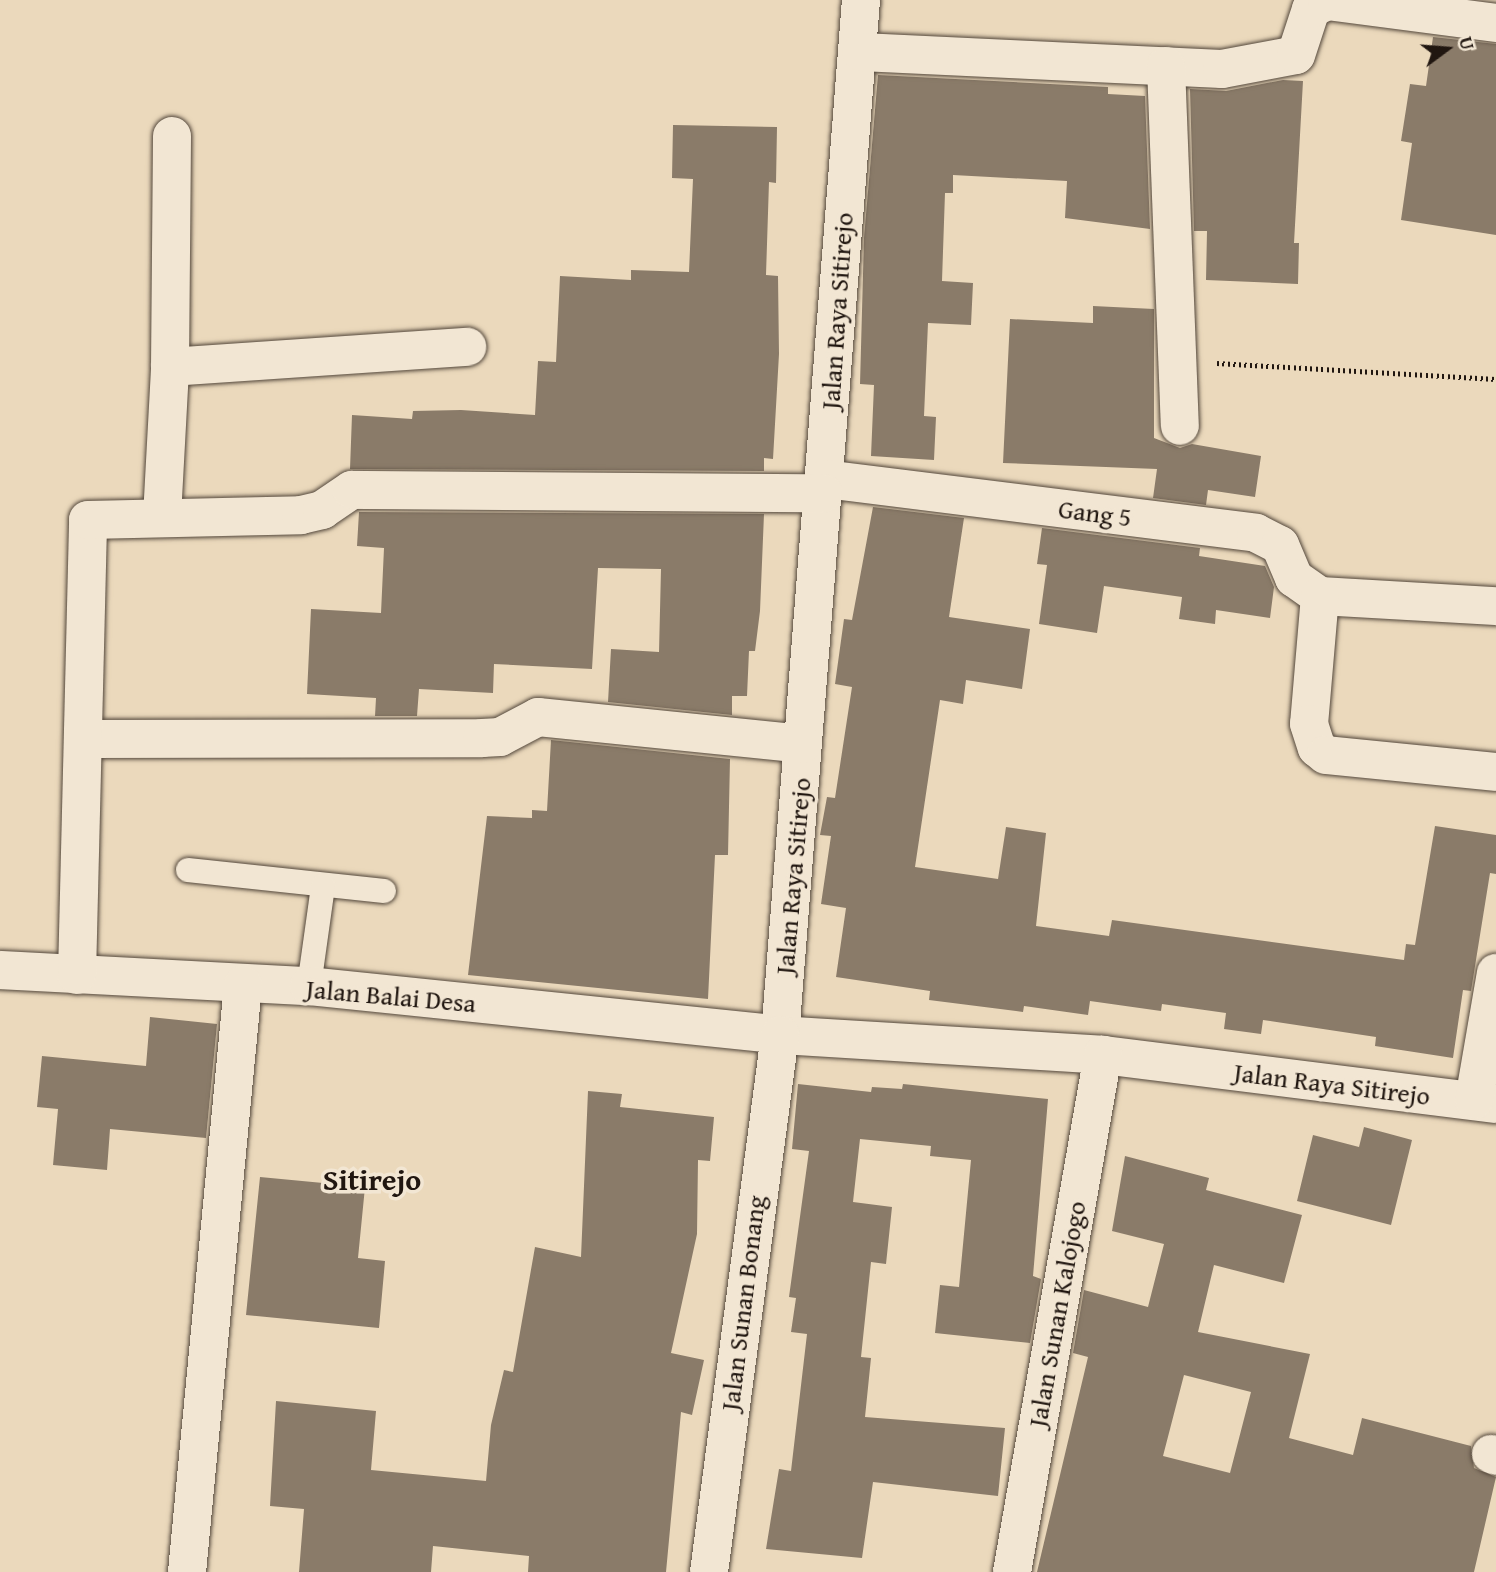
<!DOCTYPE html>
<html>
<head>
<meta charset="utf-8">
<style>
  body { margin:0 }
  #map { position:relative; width:1496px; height:1572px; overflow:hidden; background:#ebd9bc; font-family:"Gentium Book Plus",serif }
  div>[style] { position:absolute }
  .building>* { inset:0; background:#8a7b69 }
  .path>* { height:4.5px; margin-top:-2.25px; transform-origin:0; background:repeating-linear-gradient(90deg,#201610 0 2px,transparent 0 5.5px) }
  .roads { filter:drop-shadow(0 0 2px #53473b) drop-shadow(0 0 2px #53473b) }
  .lane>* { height:24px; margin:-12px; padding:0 12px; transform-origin:12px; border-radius:12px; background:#f2e6d3 }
  .street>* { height:38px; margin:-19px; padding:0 19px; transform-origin:19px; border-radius:19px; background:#f2e6d3 }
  span { translate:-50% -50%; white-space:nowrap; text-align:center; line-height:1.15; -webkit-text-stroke:7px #f2e6d3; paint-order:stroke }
  .street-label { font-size:26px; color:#201610 }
  .quarter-label { font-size:30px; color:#201610; font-weight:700 }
  .north { position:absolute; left:1412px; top:14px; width:70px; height:70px; -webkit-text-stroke:5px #f2e6d3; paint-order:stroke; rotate:74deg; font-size:19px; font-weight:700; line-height:28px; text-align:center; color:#201610 }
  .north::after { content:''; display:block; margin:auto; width:24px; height:32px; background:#201610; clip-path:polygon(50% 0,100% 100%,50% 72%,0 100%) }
</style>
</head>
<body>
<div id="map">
  <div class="building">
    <div style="clip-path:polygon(1433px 37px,1496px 44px,1496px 235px,1401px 220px,1412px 143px,1401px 141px,1410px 84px,1426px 86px)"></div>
    <div style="clip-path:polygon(878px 75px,1108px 87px,1108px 94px,1145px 96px,1150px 229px,1065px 218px,1067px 181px,953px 175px,953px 193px,945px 193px,942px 281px,973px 283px,971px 325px,928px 323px,924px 416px,936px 417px,934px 460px,871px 456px,874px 385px,860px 384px,864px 238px)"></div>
    <div style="clip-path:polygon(1283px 80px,1303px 81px,1294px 243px,1299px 243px,1298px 284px,1206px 280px,1207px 231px,1194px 231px,1190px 89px,1226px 91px)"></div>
    <div style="clip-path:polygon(673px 125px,777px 127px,776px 183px,769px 182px,766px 275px,778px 276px,779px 354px,773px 459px,764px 458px,764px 471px,350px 469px,352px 415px,412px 419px,413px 411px,461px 410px,535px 415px,538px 361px,556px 362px,560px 276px,631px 280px,631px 270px,689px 272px,693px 179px,672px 178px)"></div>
    <div style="clip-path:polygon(1093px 306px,1154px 309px,1154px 438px,1180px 448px,1192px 444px,1261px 456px,1255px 497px,1208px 490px,1206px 505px,1153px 498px,1157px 469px,1003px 463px,1010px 319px,1093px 323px)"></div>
    <div style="clip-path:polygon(873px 507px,964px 518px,949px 617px,1030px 629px,1022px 689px,966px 680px,963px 704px,940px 700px,915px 867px,998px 879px,1006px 827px,1046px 833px,1036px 926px,1109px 936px,1112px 920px,1404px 960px,1406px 944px,1415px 945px,1435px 826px,1496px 835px,1496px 874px,1490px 873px,1471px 991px,1463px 990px,1453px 1058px,1375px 1046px,1376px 1037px,1263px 1020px,1261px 1034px,1224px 1029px,1226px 1013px,1162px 1004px,1161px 1011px,1090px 1001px,1088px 1015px,1024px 1006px,1023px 1012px,929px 1000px,930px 991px,836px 977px,846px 908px,821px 904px,831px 836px,820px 835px,827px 797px,835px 798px,852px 687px,835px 684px,844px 619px,852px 620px)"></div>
    <div style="clip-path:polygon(359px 512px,764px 514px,760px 611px,755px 651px,749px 651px,747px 696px,732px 696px,732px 715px,608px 702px,611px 649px,659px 652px,661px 569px,598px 568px,592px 669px,494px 664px,493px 693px,419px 689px,417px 716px,375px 716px,376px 698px,307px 694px,311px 609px,381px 613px,384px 548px,357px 546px)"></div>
    <div style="clip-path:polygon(1042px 528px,1200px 548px,1199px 556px,1265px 566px,1274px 587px,1270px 618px,1216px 610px,1215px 624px,1179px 619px,1182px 597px,1104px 586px,1097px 633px,1039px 624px,1047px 565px,1037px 564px)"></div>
    <div style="clip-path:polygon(551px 740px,730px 759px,728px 855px,715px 855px,708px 999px,468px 975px,487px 816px,532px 818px,532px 810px,547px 811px)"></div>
    <div style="clip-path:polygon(150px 1017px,217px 1024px,206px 1138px,110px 1129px,107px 1170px,53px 1165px,58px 1109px,37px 1107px,42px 1056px,146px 1066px)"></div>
    <div style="clip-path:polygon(798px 1084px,871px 1092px,872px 1087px,902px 1089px,903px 1084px,1048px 1099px,1033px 1276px,1041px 1279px,1030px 1343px,935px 1333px,940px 1285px,959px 1287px,971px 1160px,930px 1156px,931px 1146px,860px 1139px,853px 1202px,892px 1207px,886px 1264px,871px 1262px,861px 1357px,871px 1358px,865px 1417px,1005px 1428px,998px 1496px,873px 1482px,862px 1558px,766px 1549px,779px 1469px,791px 1471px,807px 1334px,791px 1332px,796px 1298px,789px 1297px,809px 1151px,792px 1149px)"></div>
    <div style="clip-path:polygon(588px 1091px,622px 1094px,620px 1107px,714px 1117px,710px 1161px,698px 1160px,697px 1234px,671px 1353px,704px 1360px,692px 1415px,681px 1412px,666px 1572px,528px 1572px,529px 1556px,433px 1546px,431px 1572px,299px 1572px,304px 1509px,270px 1506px,276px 1401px,376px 1411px,371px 1470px,486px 1481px,491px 1425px,504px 1370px,513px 1372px,535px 1247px,581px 1257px)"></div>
    <div style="clip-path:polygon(1364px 1127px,1412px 1140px,1391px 1225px,1297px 1201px,1313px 1135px,1359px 1147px)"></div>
    <div style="clip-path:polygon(evenodd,1125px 1156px,1209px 1178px,1206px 1190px,1302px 1215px,1284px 1283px,1214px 1265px,1198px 1332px,1310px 1354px,1289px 1438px,1353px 1455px,1362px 1418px,1471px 1446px,1474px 1468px,1496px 1477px,1474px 1572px,1037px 1572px,1088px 1357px,1073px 1353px,1084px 1290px,1148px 1307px,1164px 1244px,1112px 1231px,1125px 1156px,1184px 1375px,1251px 1392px,1230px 1473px,1163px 1456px,1184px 1375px)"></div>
    <div style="clip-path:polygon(260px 1177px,365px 1187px,358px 1258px,385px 1261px,379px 1328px,246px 1315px)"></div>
  </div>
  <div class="path">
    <div style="left:1217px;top:363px;width:279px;rotate:3.3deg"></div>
  </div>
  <div class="roads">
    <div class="lane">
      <div style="left:188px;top:870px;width:197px;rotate:6.1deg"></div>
      <div style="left:309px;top:986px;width:101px;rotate:-82deg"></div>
    </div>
    <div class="street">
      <div style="left:861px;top:0;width:1038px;rotate:94.47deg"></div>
      <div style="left:780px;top:1035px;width:324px;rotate:3.5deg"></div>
      <div style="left:1103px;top:1055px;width:396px;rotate:7.1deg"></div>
      <div style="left:861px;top:52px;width:361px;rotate:2.7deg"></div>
      <div style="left:1222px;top:69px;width:75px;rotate:-10.7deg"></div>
      <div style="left:1296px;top:55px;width:48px;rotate:-71.9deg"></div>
      <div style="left:1311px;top:9px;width:18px;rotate:-27deg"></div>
      <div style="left:1327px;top:1px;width:170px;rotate:7.4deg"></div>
      <div style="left:1166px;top:66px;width:360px;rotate:87.8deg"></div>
      <div style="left:170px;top:367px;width:298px;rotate:-3.9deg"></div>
      <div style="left:825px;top:479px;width:434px;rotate:7.1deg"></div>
      <div style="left:1256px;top:533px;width:27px;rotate:27deg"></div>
      <div style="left:1280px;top:545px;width:36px;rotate:67deg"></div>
      <div style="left:1294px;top:578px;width:32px;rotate:35deg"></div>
      <div style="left:1320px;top:596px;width:176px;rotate:3.3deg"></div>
      <div style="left:162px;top:517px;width:150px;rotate:-86.9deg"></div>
      <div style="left:170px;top:367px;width:231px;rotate:-89.5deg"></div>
      <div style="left:1320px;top:596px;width:128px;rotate:94.9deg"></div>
      <div style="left:1309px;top:724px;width:25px;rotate:72deg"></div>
      <div style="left:1317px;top:748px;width:11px;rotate:38deg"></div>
      <div style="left:1326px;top:755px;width:171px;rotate:5.7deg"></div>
      <div style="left:87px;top:739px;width:395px;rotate:-0.1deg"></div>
      <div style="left:482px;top:738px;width:18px;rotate:-3deg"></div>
      <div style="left:500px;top:737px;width:43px;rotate:-27.8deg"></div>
      <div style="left:538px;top:717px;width:266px;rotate:5.8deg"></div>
      <div style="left:0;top:970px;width:309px;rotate:3deg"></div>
      <div style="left:309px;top:986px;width:474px;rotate:5.9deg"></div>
      <div style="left:780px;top:1035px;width:542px;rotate:97.53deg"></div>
      <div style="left:77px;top:975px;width:455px;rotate:-88.6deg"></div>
      <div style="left:88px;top:520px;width:213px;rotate:-1.3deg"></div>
      <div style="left:301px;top:515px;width:22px;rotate:-13deg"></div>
      <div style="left:322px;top:510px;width:36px;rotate:-34deg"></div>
      <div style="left:352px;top:490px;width:471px;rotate:0.4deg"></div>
      <div style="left:1474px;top:1100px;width:129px;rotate:-80.2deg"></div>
      <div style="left:1491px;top:1454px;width:5px;rotate:22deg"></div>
      <div style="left:187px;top:1572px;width:590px;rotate:-84.55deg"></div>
      <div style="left:1012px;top:1572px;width:525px;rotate:-80.02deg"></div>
    </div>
  </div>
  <div class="street-label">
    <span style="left:837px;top:311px;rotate:-86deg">Jalan Raya Sitirejo</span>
    <span style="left:1095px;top:513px;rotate:7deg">Gang 5</span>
    <span style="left:793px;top:876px;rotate:-85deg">Jalan Raya Sitirejo</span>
    <span style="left:391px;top:996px;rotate:5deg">Jalan Balai Desa</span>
    <span style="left:1332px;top:1084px;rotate:7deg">Jalan Raya Sitirejo</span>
    <span style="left:743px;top:1303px;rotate:-83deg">Jalan Sunan Bonang</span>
    <span style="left:1057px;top:1314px;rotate:-80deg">Jalan Sunan Kalojogo</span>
  </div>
  <div class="quarter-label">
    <span style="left:372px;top:1179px">Sitirejo</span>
  </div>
  <div class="north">U</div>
</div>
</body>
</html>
